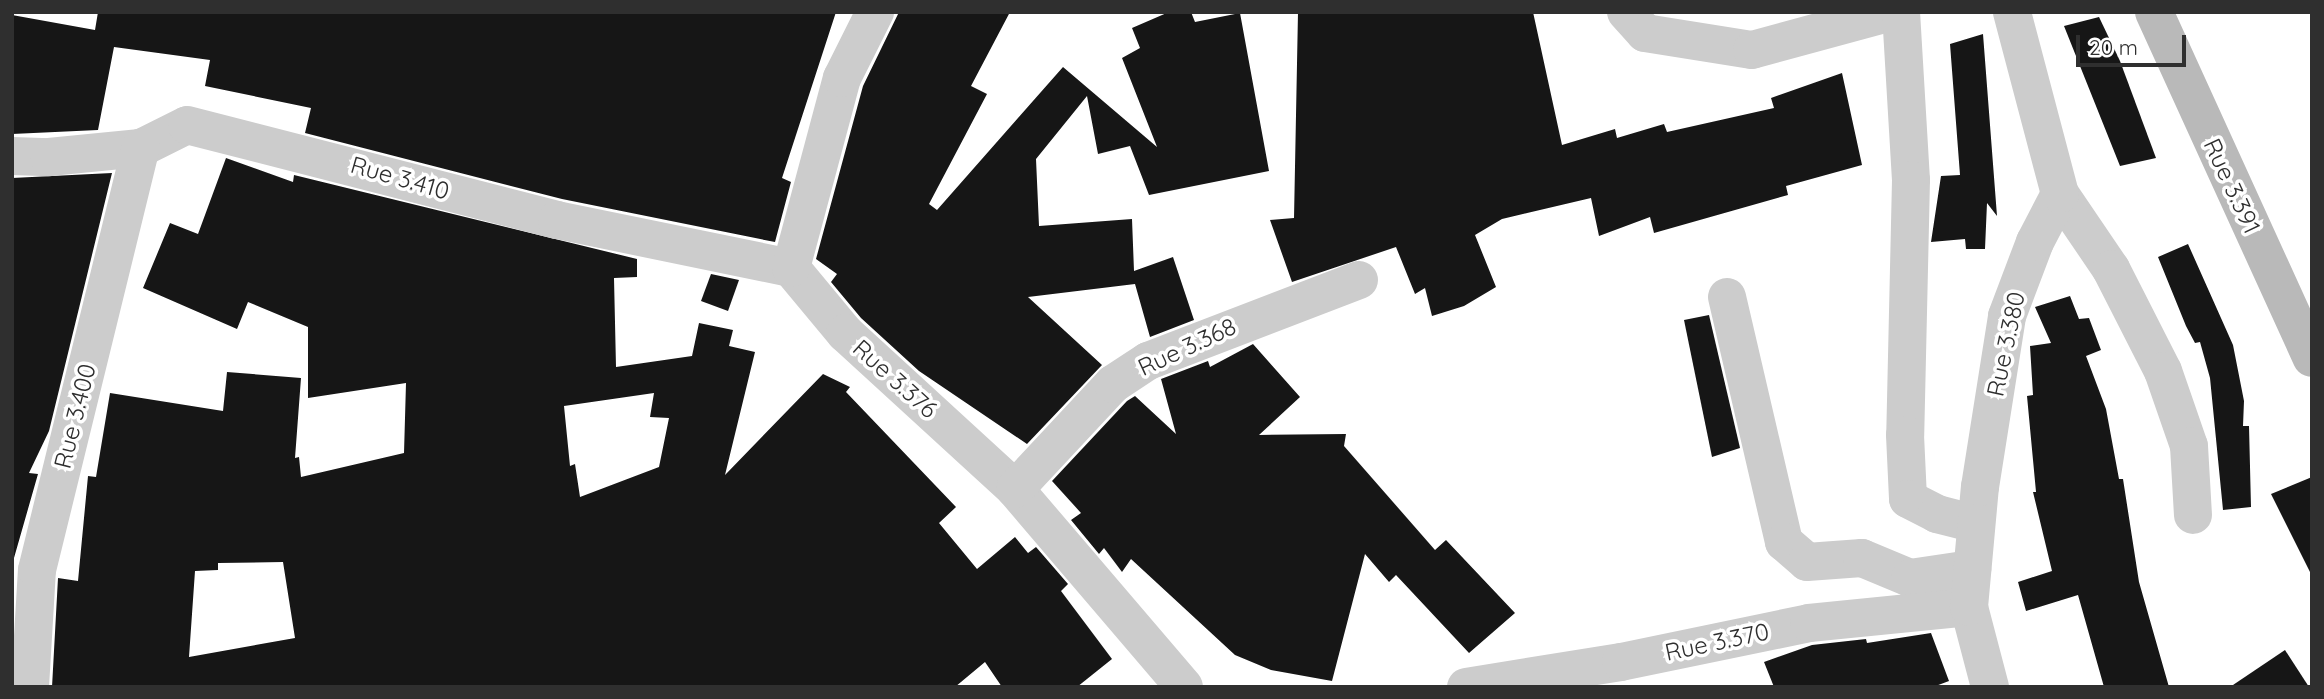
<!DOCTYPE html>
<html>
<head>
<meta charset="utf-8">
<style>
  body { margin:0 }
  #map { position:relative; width:2324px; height:699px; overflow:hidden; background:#fff; font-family:Quicksand,sans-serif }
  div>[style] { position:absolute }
  .building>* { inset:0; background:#161616 }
  .minor>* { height:38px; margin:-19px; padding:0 19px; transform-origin:19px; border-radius:19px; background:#ccc }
  .secondary>* { height:38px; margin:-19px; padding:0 19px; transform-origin:19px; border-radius:19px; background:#b9b9b9 }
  span { translate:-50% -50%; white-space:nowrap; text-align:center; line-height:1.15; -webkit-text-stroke:7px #fff; paint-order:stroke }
  .street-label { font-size:24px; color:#2f2f2f }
  .frame { position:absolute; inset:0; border:14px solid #2f2f2f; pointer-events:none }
  .scale { position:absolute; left:2076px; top:35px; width:110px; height:32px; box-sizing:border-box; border:4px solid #2f2f2f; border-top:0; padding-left:9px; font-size:21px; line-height:24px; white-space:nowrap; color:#2f2f2f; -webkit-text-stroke:5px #fff; paint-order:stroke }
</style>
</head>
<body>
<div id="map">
  <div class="building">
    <div style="clip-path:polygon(98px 12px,836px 12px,782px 178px,791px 182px,775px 242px,562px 199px,305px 133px,311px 108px,205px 86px,210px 60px,114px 47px,98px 130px,12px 134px,12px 15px,95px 30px)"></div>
    <div style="clip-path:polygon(899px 12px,1010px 12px,971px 86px,987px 94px,929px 204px,937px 210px,1063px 67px,1157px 147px,1122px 58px,1140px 48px,1132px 28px,1169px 12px,1191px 12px,1195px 22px,1240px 13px,1269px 171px,1149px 195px,1130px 146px,1098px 154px,1087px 96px,1036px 159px,1039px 226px,1132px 219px,1134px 271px,1173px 257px,1194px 320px,1150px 337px,1135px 284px,1028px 297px,1102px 365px,1027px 444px,919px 371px,861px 318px,831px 282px,837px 274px,816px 259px,863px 86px)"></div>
    <div style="clip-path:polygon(1298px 12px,1533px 12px,1562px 145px,1615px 129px,1617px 138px,1664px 124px,1667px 132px,1774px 108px,1771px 98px,1842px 73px,1862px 165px,1786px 186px,1788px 195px,1654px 233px,1650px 217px,1599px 236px,1591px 198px,1502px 219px,1475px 235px,1496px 287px,1464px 306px,1432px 316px,1425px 288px,1415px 294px,1396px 247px,1292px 282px,1270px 220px,1294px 218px)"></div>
    <div style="clip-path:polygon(2099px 17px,2120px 61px,2156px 158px,2120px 166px,2064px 26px)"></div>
    <div style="clip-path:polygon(1983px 34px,1997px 216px,1987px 203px,1985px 249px,1966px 249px,1965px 239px,1931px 242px,1941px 176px,1960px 175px,1950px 44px)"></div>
    <div style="clip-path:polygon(evenodd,226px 158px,293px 182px,294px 175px,637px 259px,637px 277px,614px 278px,616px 367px,692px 356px,699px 323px,733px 330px,729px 346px,755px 352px,725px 475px,823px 374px,850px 387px,846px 392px,956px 507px,939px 523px,977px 569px,1015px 537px,1028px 553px,1036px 547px,1068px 584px,1061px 591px,1112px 659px,1077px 687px,1002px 687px,985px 662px,955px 687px,52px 687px,58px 578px,78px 581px,88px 476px,96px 477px,110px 393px,223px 411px,227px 372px,301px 378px,295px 458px,299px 457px,301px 477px,404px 453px,406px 383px,308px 398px,308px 327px,248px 302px,237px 329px,143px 288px,170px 223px,198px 234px,226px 158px,654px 393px,650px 417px,669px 418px,659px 467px,580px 497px,575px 464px,570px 466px,564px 406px,654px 393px,226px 158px,283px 562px,295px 638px,189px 657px,195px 571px,218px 570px,218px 563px,283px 562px)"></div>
    <div style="clip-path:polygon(112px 173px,49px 431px,29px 473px,38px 474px,12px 565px,12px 178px)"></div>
    <div style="clip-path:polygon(2188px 244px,2233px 345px,2244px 401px,2243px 426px,2249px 426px,2251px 507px,2223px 510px,2210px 378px,2200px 342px,2195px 343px,2186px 326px,2158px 257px)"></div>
    <div style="clip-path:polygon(711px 274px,739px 280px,728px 311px,701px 301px)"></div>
    <div style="clip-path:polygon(2070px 296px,2079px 319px,2089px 318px,2101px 350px,2086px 356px,2106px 409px,2119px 479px,2123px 479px,2139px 582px,2169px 687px,2104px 687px,2078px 595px,2026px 611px,2018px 582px,2052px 571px,2033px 492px,2036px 492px,2027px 396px,2033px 395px,2030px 346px,2051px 343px,2035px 307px)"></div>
    <div style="clip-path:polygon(1709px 315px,1740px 448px,1712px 457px,1684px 320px)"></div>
    <div style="clip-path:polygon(1253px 344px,1300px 397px,1259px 435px,1346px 434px,1344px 446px,1435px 550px,1446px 540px,1515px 613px,1469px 653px,1396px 575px,1389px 582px,1365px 554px,1332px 681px,1271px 670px,1235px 655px,1131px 559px,1122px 572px,1104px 548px,1099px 554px,1071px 520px,1081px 513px,1052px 481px,1127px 401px,1135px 396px,1176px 434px,1161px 379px,1208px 361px,1210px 367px)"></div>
    <div style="clip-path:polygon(2312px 477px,2312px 576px,2271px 494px)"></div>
    <div style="clip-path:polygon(1931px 633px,1949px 681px,1933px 687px,1774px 687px,1764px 662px,1812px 645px,1866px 639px,1867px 643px)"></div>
    <div style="clip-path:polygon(2285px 650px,2309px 687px,2230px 687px)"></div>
  </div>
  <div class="minor">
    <div style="left:1626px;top:12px;width:28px;rotate:48deg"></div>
    <div style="left:1645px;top:33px;width:108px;rotate:9deg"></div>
    <div style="left:1752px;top:50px;width:145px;rotate:-15.2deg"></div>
    <div style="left:1901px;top:12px;width:168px;rotate:86.6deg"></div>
    <div style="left:1911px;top:180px;width:255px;rotate:91.3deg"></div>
    <div style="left:1905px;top:435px;width:64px;rotate:87.3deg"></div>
    <div style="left:1908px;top:499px;width:33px;rotate:27deg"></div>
    <div style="left:1937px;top:514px;width:40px;rotate:14.4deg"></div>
    <div style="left:12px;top:156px;width:37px;rotate:2deg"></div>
    <div style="left:49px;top:157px;width:92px;rotate:-5.6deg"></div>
    <div style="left:141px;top:148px;width:51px;rotate:-26.6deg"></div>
    <div style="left:187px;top:125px;width:382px;rotate:14.4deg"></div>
    <div style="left:557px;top:220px;width:239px;rotate:11.6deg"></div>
    <div style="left:791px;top:268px;width:85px;rotate:50.3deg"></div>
    <div style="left:845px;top:333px;width:231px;rotate:42.5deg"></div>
    <div style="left:1015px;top:489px;width:260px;rotate:49.5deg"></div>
    <div style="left:2060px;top:194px;width:91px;rotate:55.8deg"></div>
    <div style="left:2111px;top:269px;width:114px;rotate:63deg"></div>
    <div style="left:2163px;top:371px;width:79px;rotate:70.9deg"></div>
    <div style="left:2189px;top:446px;width:69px;rotate:86.7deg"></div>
    <div style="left:791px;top:268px;width:197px;rotate:-75deg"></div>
    <div style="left:842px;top:78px;width:74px;rotate:-63.4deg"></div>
    <div style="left:1727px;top:297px;width:252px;rotate:76.9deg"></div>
    <div style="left:1784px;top:542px;width:30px;rotate:41deg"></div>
    <div style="left:1807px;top:562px;width:55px;rotate:-4.2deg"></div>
    <div style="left:1862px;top:558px;width:52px;rotate:22.6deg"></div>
    <div style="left:1910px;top:578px;width:63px;rotate:-8.3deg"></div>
    <div style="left:1015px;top:489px;width:144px;rotate:-47deg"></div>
    <div style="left:1113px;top:384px;width:42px;rotate:-33.3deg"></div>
    <div style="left:1148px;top:361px;width:226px;rotate:-21deg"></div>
    <div style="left:30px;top:687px;width:117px;rotate:-86.6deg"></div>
    <div style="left:37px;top:570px;width:435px;rotate:-76.2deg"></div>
    <div style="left:1466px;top:687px;width:157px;rotate:-9.2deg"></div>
    <div style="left:1621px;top:662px;width:192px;rotate:-11.7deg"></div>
    <div style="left:1809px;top:623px;width:161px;rotate:-5.7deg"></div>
    <div style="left:1990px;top:687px;width:83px;rotate:-104.7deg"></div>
    <div style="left:1969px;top:607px;width:121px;rotate:-84.8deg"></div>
    <div style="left:1980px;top:487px;width:173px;rotate:-81deg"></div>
    <div style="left:2007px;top:316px;width:79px;rotate:-69.3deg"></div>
    <div style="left:2035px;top:242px;width:54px;rotate:-62.5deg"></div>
    <div style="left:2060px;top:194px;width:188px;rotate:-104.8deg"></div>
  </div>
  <div class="secondary">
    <div style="left:2154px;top:12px;width:380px;rotate:65.5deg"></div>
  </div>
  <div class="street-label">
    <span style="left:400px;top:178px;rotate:16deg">Rue 3.410</span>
    <span style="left:2232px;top:186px;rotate:65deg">Rue 3.391</span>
    <span style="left:2006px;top:344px;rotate:-78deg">Rue 3.380</span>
    <span style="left:1187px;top:347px;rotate:-25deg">Rue 3.368</span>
    <span style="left:895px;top:379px;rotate:42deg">Rue 3.376</span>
    <span style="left:75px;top:416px;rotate:-76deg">Rue 3.400</span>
    <span style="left:1717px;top:642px;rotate:-12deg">Rue 3.370</span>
  </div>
  <div class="frame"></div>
  <div class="scale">20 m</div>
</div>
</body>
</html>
